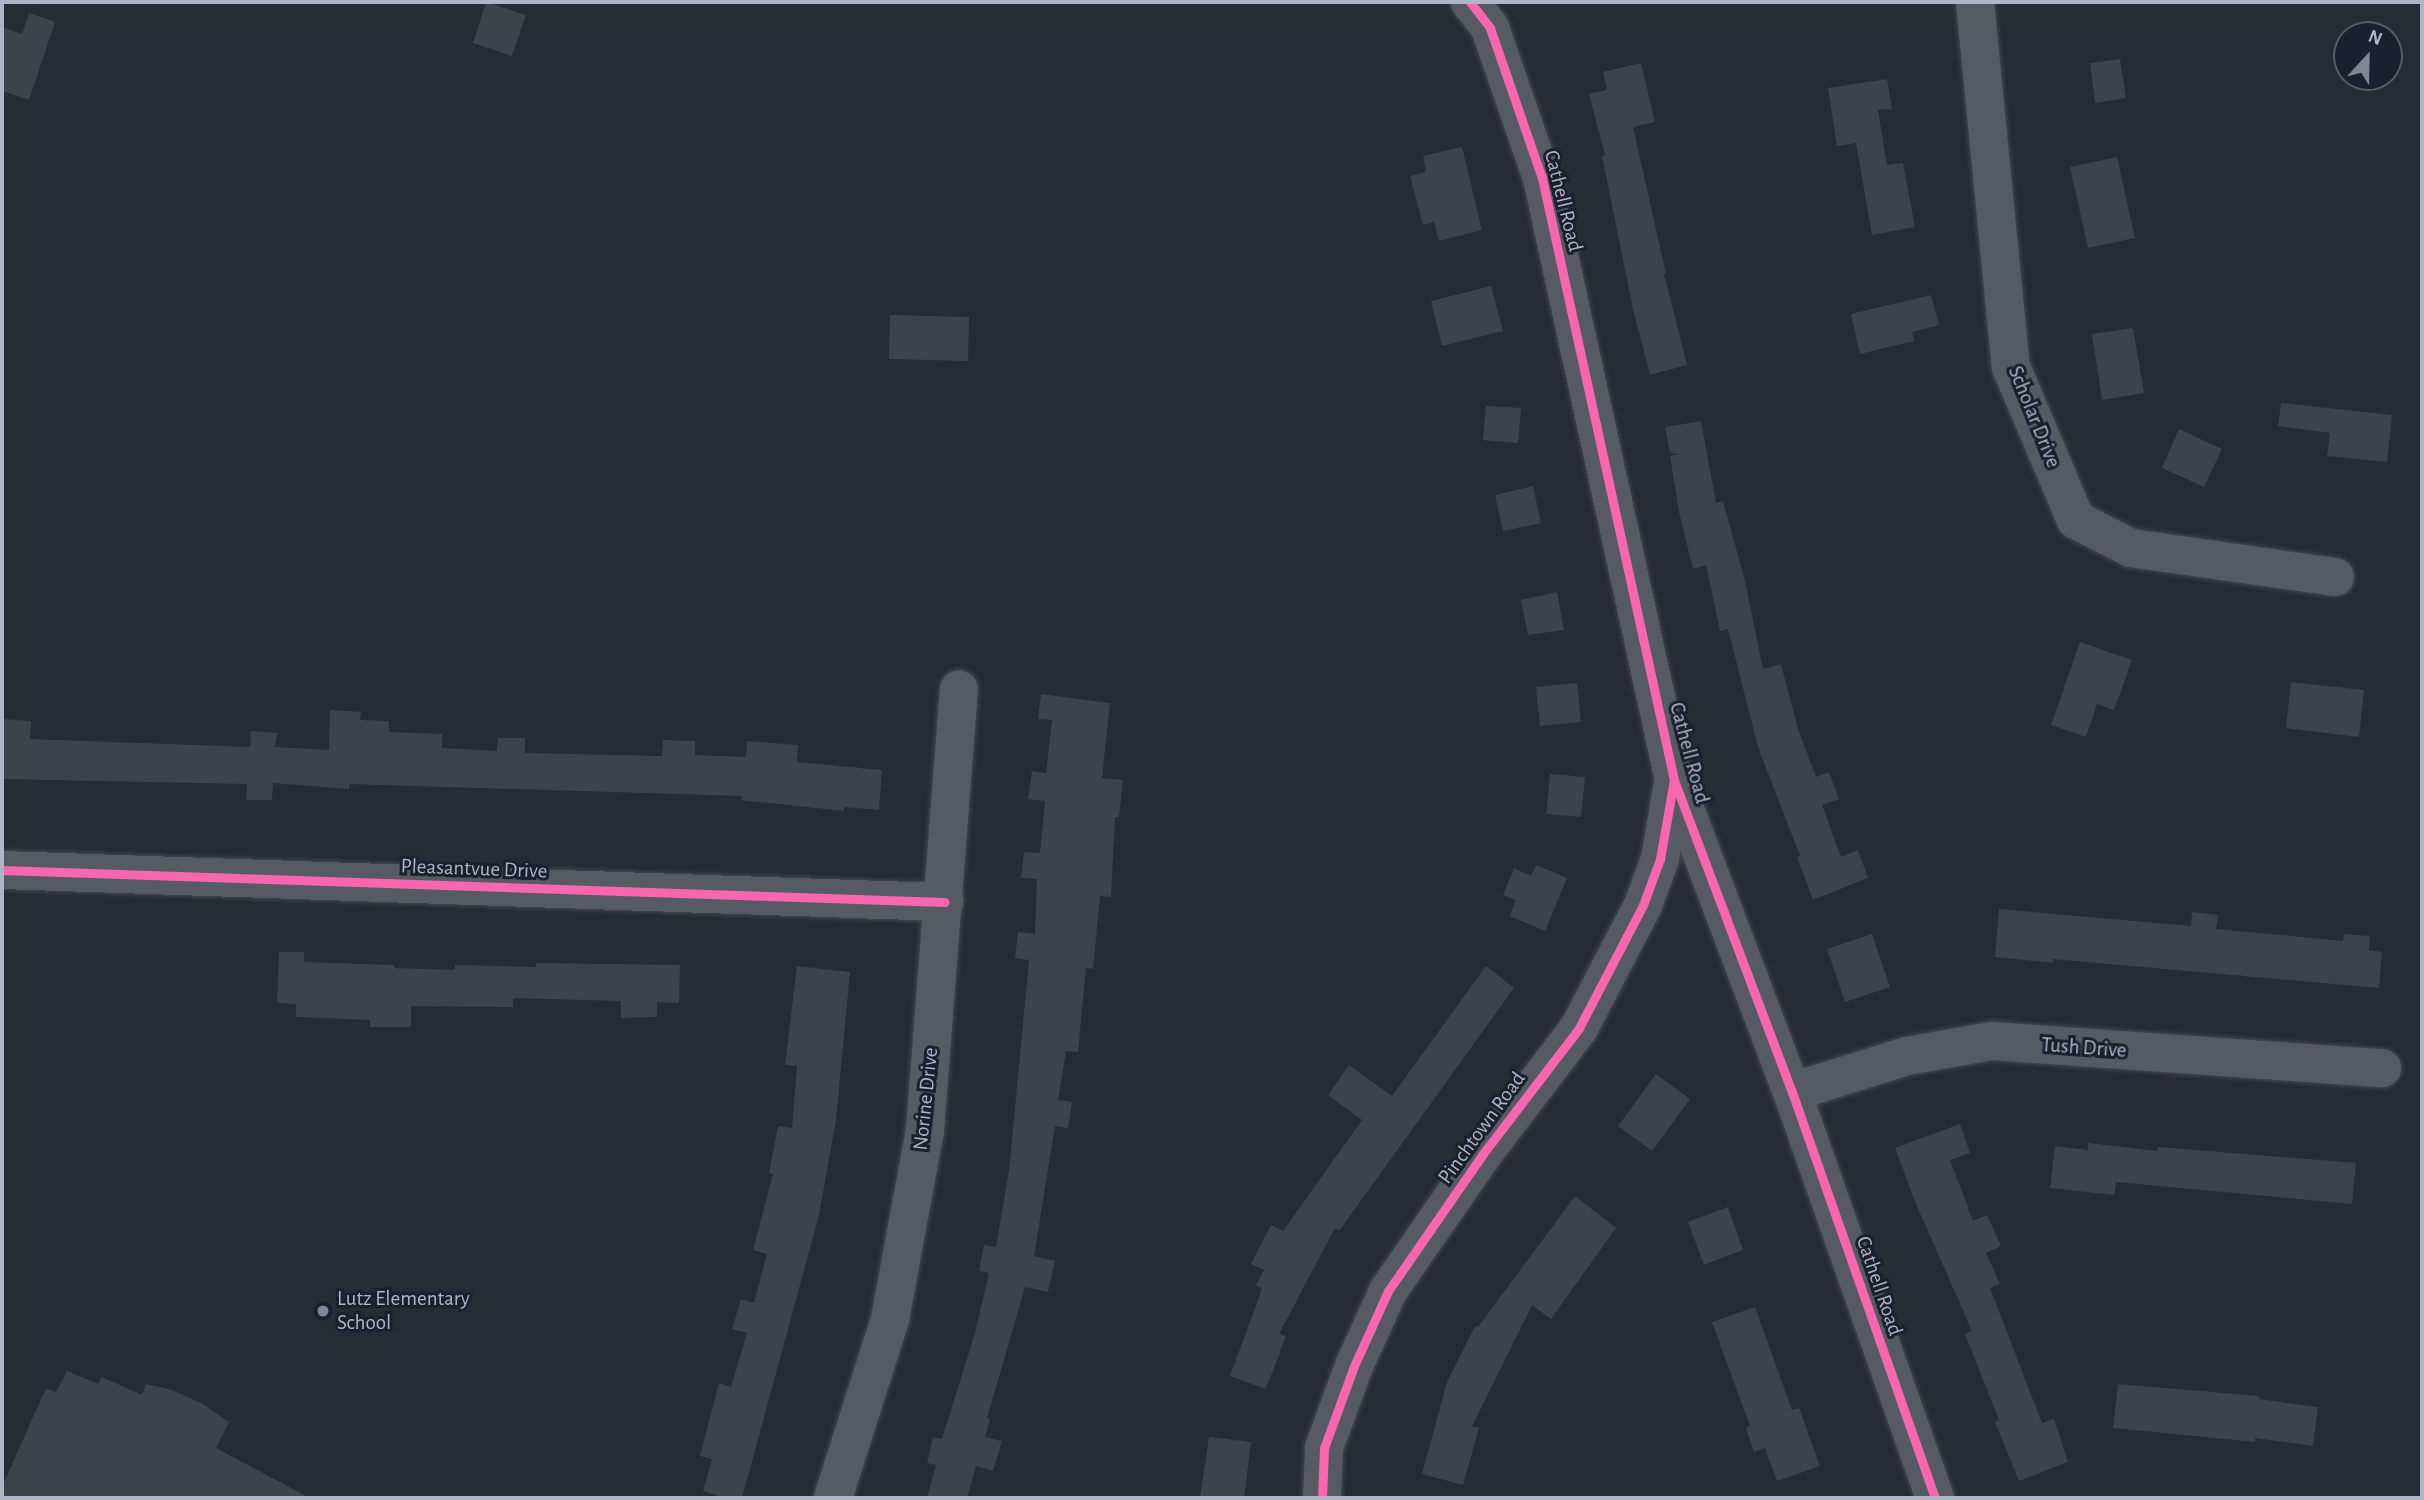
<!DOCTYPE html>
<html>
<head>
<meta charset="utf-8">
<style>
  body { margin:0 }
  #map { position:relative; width:2424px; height:1500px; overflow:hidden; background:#272b34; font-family:"Alegreya Sans",sans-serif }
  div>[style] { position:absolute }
  .building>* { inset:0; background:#3e424a }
  .roads { filter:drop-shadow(0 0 2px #43464d) drop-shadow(0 0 2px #43464d) }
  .minor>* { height:38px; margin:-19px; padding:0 19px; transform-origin:19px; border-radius:19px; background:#565a62 }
  .cycleway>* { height:9px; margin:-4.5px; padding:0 4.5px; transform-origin:4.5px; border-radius:4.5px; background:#f766af }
  .dots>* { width:19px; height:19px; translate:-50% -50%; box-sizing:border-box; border:4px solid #1a202f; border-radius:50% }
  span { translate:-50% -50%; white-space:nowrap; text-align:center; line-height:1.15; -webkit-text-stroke:6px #1a202f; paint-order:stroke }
  .street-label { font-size:21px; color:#afb5c6 }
  .poi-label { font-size:21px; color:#afb5c6 }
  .left { translate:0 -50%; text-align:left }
  .frame { position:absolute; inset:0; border:4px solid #afb5c6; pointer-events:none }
  .north { position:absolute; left:2333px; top:21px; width:70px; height:70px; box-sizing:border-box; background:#1a202f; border:2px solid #565c6b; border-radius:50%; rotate:22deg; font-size:19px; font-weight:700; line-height:28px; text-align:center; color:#afb5c6 }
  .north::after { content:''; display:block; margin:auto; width:24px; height:32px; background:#7f8593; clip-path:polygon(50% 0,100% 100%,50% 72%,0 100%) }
</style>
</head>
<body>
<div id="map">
  <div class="building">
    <div style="clip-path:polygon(486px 2px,526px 15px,512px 56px,473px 43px)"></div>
    <div style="clip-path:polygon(29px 13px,55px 22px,29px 100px,2px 91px,2px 27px,22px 34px)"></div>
    <div style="clip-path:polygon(2120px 59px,2126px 98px,2095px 103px,2090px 63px)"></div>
    <div style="clip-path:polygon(1641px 63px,1655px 122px,1633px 127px,1666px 274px,1664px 274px,1687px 365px,1650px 375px,1633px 309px,1602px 156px,1605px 155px,1589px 94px,1607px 90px,1603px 72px)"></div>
    <div style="clip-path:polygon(1887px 79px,1892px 109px,1878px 110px,1887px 165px,1903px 163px,1915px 227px,1872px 235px,1856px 143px,1837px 146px,1828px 88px)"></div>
    <div style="clip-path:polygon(1462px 147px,1482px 230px,1439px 241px,1434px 222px,1423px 225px,1410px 176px,1426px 172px,1423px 156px)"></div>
    <div style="clip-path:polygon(2117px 157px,2135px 238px,2088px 248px,2070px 167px)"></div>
    <div style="clip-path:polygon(1491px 286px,1503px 331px,1442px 346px,1431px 301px)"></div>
    <div style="clip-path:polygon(1931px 295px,1939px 325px,1912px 332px,1914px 341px,1860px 354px,1851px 314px)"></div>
    <div style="clip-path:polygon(890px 315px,969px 317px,968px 361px,889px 359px)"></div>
    <div style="clip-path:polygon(2133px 328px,2144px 393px,2102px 400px,2092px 334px)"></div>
    <div style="clip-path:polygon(2281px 403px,2392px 415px,2387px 462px,2327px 456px,2330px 433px,2278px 426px)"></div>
    <div style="clip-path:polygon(1486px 406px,1521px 408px,1518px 443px,1483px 440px)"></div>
    <div style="clip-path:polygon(1701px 421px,1716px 503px,1723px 501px,1745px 581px,1763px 669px,1781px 664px,1798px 729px,1816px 777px,1829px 772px,1839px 799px,1822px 805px,1841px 857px,1858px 850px,1868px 878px,1813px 900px,1797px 857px,1800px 856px,1758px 747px,1728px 629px,1720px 631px,1706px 565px,1693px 569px,1679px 512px,1670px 456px,1680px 454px,1670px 453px,1665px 427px)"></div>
    <div style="clip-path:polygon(2179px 429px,2222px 449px,2204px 487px,2162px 468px)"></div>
    <div style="clip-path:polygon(1533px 486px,1541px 523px,1503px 531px,1495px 495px)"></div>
    <div style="clip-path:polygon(1557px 592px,1564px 630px,1528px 635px,1521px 600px)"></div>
    <div style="clip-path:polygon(2080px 642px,2132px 660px,2114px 710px,2097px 704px,2086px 737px,2051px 725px)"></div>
    <div style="clip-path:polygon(2291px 682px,2364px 690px,2359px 737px,2286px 728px)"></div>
    <div style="clip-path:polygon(1577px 683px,1581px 722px,1540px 726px,1536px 687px)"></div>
    <div style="clip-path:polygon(1041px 694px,1110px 703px,1102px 778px,1123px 780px,1119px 817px,1115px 817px,1111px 897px,1100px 896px,1093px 969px,1086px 968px,1078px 1052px,1066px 1051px,1058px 1100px,1072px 1102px,1068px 1128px,1055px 1126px,1034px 1256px,1055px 1261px,1048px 1292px,1025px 1287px,987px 1418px,990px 1419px,985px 1437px,1002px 1441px,993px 1471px,976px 1466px,967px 1498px,927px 1498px,936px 1465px,927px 1463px,933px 1437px,942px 1439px,975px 1333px,989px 1273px,979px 1271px,984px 1245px,996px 1247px,1009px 1171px,1029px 960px,1015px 958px,1018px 932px,1035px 934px,1037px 879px,1021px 878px,1024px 852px,1040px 853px,1045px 801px,1028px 799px,1032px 771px,1046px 773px,1052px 720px,1038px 719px)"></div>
    <div style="clip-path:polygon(330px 710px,361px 712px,360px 720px,389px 721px,389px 732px,442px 734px,442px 748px,497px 751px,498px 738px,525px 738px,525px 753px,662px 756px,663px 740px,695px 741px,695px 755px,746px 757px,747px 741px,798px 745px,797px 762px,882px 770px,879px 810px,844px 807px,844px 811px,741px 800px,742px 796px,349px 784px,349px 789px,273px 783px,272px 800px,246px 800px,247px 784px,2px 779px,2px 719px,31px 721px,30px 739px,250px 747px,251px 731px,277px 733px,275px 747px,329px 750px)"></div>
    <div style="clip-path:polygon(1550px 774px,1585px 777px,1581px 817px,1546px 814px)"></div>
    <div style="clip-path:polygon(1536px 865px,1567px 878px,1545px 931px,1510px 916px,1516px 900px,1503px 895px,1514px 868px,1531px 876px)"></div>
    <div style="clip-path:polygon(1999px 909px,2191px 926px,2192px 912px,2218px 915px,2216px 929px,2343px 941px,2344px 934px,2370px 936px,2369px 950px,2382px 952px,2379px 988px,2053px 959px,2053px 963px,1995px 957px)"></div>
    <div style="clip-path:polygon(1872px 934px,1890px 987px,1845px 1002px,1827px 949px)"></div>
    <div style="clip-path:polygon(279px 952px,304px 952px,304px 962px,394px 965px,394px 968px,455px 970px,455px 965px,536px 967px,536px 963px,680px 965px,679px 1003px,657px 1002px,657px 1017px,621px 1018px,621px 1001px,513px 998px,513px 1007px,411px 1006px,411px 1027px,370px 1027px,370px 1020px,296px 1017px,296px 1004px,277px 1003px)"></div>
    <div style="clip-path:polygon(797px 966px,850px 972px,836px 1120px,819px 1215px,742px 1498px,726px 1498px,703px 1491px,712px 1459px,700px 1456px,719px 1383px,731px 1387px,747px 1333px,732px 1329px,741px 1299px,754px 1303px,767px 1254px,753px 1250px,773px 1174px,769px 1173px,778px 1126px,792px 1128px,797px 1066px,785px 1065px)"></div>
    <div style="clip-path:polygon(1486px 966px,1514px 988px,1339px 1231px,1335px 1228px,1279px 1334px,1286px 1336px,1266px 1389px,1230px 1376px,1262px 1289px,1256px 1285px,1264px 1270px,1251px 1264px,1271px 1225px,1283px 1231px,1362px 1120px,1328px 1095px,1349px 1065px,1392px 1096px)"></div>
    <div style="clip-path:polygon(1656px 1074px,1690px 1099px,1652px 1151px,1618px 1126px)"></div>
    <div style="clip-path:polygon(1960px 1124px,1970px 1153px,1950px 1160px,1973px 1221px,1987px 1215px,2001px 1246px,1986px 1253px,2000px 1284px,1990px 1288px,2042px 1423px,2054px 1419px,2068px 1462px,2019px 1481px,1995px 1422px,1999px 1420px,1965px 1334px,1972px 1331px,1916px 1204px,1895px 1148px)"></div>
    <div style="clip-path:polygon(2088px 1143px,2157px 1151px,2158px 1147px,2356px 1163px,2352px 1204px,2116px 1182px,2114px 1195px,2050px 1188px,2055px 1146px,2088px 1150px)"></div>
    <div style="clip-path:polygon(1575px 1196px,1616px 1228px,1551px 1319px,1532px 1305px,1472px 1426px,1479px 1428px,1463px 1485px,1422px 1474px,1447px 1382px,1475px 1326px,1478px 1327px)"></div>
    <div style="clip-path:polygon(1728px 1207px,1743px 1250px,1704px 1265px,1688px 1222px)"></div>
    <div style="clip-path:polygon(1755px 1307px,1792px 1410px,1799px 1408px,1820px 1466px,1777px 1481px,1765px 1448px,1754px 1452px,1746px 1428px,1750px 1426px,1712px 1322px)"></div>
    <div style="clip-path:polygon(67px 1371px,98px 1384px,102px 1377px,142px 1395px,146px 1384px,172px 1390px,203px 1404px,229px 1422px,216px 1448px,310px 1498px,2px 1498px,2px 1487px,46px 1388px,56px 1392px)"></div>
    <div style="clip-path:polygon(2118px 1384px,2259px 1396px,2259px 1399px,2318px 1407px,2313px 1446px,2255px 1438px,2255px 1442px,2113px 1428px)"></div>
    <div style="clip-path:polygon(1209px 1437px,1251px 1442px,1244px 1498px,1200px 1498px)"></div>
  </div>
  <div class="roads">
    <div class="minor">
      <div style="left:1470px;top:2px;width:33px;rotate:52deg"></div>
      <div style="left:1490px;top:28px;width:159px;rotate:70.9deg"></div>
      <div style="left:1542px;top:178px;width:616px;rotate:77.63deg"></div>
      <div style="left:1674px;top:780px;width:334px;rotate:69.3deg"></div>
      <div style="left:1792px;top:1092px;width:430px;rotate:70.6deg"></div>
      <div style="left:1975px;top:2px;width:367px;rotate:84.4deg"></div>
      <div style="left:2011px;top:367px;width:166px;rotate:67deg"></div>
      <div style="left:2076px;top:520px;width:62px;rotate:27deg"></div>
      <div style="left:2131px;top:548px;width:206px;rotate:8.1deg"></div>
      <div style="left:2px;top:870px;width:943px;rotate:1.95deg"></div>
      <div style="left:1792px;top:1092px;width:121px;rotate:-17.4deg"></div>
      <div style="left:1907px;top:1056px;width:86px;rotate:-10deg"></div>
      <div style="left:1992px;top:1041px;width:391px;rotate:4deg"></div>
      <div style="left:833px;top:1498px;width:188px;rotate:-72.3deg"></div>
      <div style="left:890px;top:1319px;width:192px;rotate:-79.5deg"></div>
      <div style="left:925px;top:1130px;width:442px;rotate:-85.6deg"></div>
      <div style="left:1322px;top:1498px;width:50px;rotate:-87.7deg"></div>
      <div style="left:1324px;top:1448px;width:87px;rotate:-69.9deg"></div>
      <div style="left:1354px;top:1366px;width:82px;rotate:-65.6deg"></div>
      <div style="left:1388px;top:1291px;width:165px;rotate:-55.3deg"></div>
      <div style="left:1482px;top:1155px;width:160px;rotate:-52.6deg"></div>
      <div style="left:1579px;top:1028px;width:139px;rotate:-62.5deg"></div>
      <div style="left:1643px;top:905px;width:49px;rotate:-69.7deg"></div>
      <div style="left:1660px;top:859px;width:78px;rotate:-80.4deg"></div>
    </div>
  </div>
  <div class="cycleway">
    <div style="left:1470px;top:2px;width:33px;rotate:52deg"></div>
    <div style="left:1490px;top:28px;width:159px;rotate:70.9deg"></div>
    <div style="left:1542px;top:178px;width:616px;rotate:77.63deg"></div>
    <div style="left:1674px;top:780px;width:334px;rotate:69.3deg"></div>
    <div style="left:1792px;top:1092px;width:430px;rotate:70.6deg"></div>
    <div style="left:2px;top:870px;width:943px;rotate:1.95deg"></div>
    <div style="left:1322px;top:1498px;width:50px;rotate:-87.7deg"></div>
    <div style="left:1324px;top:1448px;width:87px;rotate:-69.9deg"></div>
    <div style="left:1354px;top:1366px;width:82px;rotate:-65.6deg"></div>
    <div style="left:1388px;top:1291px;width:165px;rotate:-55.3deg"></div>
    <div style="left:1482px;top:1155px;width:160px;rotate:-52.6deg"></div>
    <div style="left:1579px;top:1028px;width:139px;rotate:-62.5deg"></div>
    <div style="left:1643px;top:905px;width:49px;rotate:-69.7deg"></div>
    <div style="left:1660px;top:859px;width:80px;rotate:-80deg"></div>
  </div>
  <div class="dots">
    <div style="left:323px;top:1311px;background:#7f8593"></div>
  </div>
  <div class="street-label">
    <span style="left:1563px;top:201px;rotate:76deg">Cathell Road</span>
    <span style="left:2034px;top:417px;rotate:68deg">Scholar Drive</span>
    <span style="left:1689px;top:753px;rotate:75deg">Cathell Road</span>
    <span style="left:474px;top:869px;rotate:2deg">Pleasantvue Drive</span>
    <span style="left:2084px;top:1048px;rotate:4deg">Tush Drive</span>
    <span style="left:926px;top:1099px;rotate:-84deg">Norine Drive</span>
    <span style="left:1482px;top:1128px;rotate:-54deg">Pinchtown Road</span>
    <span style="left:1879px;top:1286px;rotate:71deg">Cathell Road</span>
  </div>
  <div class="poi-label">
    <span class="left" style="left:337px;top:1311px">Lutz Elementary<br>School</span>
  </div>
  <div class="frame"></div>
  <div class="north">N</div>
</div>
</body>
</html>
